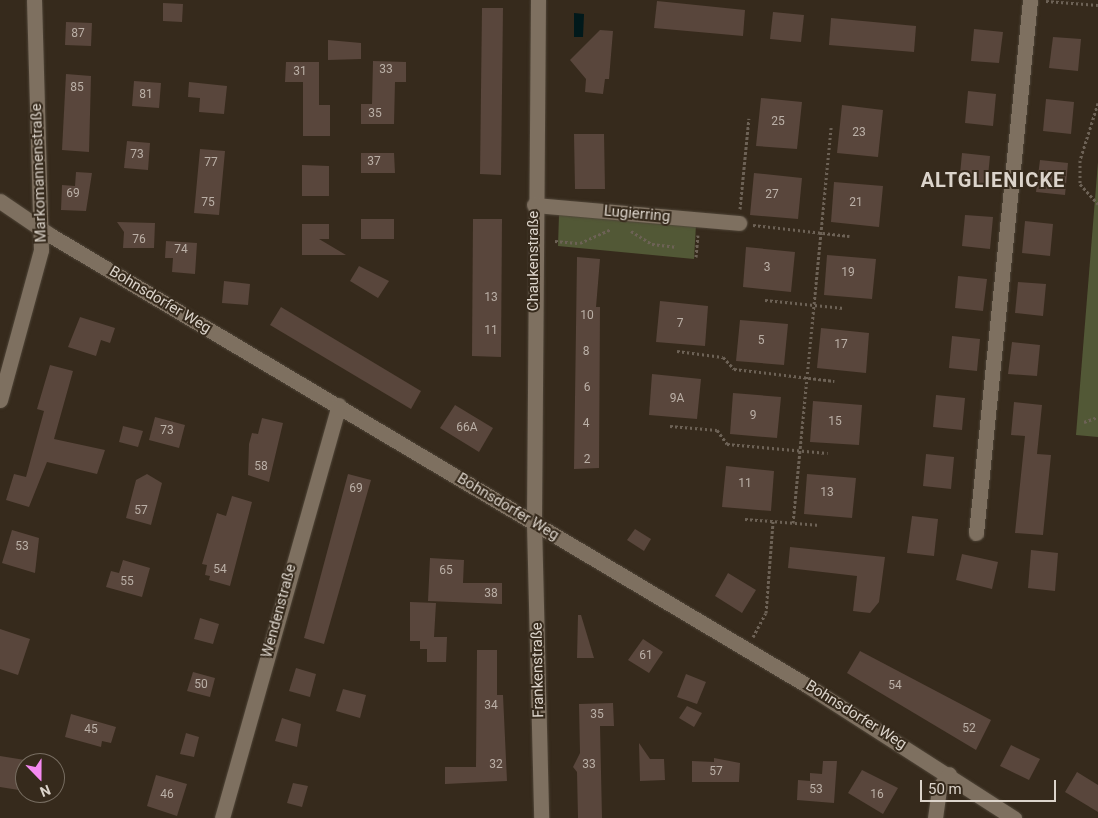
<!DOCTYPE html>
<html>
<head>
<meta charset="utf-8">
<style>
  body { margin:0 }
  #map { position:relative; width:1098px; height:818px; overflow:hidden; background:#362a1c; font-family:Roboto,sans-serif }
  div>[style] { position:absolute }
  .green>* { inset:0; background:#525836 }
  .water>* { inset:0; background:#01191b }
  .building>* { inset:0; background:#59463c }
  .path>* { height:3px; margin-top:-1.5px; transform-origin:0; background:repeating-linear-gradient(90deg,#6d6256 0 2.5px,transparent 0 5px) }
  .roads { filter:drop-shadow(0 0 1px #4f4538) drop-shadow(0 0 1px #4f4538) }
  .minor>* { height:15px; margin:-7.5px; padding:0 7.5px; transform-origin:7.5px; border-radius:7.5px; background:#7e7060 }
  span { translate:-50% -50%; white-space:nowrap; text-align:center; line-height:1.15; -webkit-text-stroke:4px #362a1c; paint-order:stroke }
  .number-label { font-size:12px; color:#bbb0a7 }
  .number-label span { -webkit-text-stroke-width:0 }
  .street-label { font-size:15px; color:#dcd4cb }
  .district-label { font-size:20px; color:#dcd4cb; font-weight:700; letter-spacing:1px }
  .north { position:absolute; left:15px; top:753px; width:50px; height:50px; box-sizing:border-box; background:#362a1c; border:1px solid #786e62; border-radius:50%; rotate:158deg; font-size:14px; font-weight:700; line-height:20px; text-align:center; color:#dcd4cb }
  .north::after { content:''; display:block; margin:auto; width:18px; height:22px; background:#f489f0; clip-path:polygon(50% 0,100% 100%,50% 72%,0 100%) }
  .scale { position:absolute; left:920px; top:780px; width:136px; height:22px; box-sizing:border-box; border:2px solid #dcd4cb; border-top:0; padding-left:6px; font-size:15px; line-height:18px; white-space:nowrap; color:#dcd4cb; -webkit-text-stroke:4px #362a1c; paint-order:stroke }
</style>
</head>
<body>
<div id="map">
  <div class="green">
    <div style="clip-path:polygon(1098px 162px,1098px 437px,1076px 435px)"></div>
    <div style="clip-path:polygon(559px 214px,696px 225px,694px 259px,558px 246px)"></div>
  </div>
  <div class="water">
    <div style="clip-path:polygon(574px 13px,584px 14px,583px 37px,574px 37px)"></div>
  </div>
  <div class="building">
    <div style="clip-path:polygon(657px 1px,745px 10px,743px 36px,654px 28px)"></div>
    <div style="clip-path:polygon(163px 3px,183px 4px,182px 22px,163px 21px)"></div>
    <div style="clip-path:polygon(482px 8px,503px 8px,501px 175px,480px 174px)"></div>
    <div style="clip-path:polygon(773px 12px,804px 15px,801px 42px,770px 39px)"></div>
    <div style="clip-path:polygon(831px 18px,916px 26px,914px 52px,829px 45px)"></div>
    <div style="clip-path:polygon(66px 22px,92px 23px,91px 46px,65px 45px)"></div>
    <div style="clip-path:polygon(974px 29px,1003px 32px,999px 63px,971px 61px)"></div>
    <div style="clip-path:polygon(600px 30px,613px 31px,609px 79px,605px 79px,603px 94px,585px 92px,586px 79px,570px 60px)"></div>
    <div style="clip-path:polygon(1053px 37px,1081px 39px,1078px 71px,1049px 68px)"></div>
    <div style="clip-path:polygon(328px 40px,361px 43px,361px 59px,328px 60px)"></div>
    <div style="clip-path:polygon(373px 61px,406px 62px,406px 82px,395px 82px,394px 124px,361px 124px,361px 104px,372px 104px)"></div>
    <div style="clip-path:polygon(286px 62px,319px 62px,319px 105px,330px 105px,330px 136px,303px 136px,303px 82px,285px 82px)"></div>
    <div style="clip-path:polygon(66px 74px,91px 76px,89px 152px,62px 150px)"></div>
    <div style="clip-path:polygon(134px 81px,161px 83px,159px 108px,132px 106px)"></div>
    <div style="clip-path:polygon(189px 82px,227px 86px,224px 114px,199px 112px,200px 98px,188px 97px)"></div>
    <div style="clip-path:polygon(968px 91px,996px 94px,993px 126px,965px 123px)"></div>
    <div style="clip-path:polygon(761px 98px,802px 102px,797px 149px,756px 146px)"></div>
    <div style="clip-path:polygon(1046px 99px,1074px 102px,1071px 134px,1043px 131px)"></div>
    <div style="clip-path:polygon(842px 105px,883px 110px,878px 157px,837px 153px)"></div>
    <div style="clip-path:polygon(574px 134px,604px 134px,605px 189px,575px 189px)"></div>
    <div style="clip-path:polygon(127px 141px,150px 143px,148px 170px,124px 168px)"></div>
    <div style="clip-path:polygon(200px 149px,225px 151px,219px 215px,194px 213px)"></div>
    <div style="clip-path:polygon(361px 153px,394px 153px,395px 173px,361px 173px)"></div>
    <div style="clip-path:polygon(962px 153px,990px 156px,987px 187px,959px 185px)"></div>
    <div style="clip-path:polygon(1040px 160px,1068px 163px,1065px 195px,1036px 192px)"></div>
    <div style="clip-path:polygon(302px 165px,329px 166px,329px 196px,302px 196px)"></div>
    <div style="clip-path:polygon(76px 172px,92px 173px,86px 211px,61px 210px,62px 185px,75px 186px)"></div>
    <div style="clip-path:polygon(754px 173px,802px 178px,798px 219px,750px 215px)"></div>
    <div style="clip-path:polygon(834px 182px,883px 186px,879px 227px,831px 222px)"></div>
    <div style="clip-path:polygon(965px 215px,993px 217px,990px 249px,962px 246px)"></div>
    <div style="clip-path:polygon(361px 219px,394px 219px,394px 239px,361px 239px)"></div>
    <div style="clip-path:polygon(473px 219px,502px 219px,501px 357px,472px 356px)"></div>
    <div style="clip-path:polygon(1025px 221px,1053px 224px,1050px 256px,1022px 253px)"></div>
    <div style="clip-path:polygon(117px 222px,155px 223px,154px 248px,123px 248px,124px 232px)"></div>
    <div style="clip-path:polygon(302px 224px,329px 224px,329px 239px,319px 239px,346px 255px,302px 255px)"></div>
    <div style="clip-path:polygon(166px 241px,197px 243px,195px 274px,172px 272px,173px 258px,165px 258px)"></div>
    <div style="clip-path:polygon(746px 247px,795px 252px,791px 292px,743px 287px)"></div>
    <div style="clip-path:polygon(827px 255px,876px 259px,872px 299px,824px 295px)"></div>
    <div style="clip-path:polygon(577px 257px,600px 259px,596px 307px,600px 307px,599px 468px,574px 469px)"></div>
    <div style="clip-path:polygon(359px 266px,389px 281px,378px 298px,350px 281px)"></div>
    <div style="clip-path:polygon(958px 276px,987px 279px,983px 311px,955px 308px)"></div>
    <div style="clip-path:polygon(224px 281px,250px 284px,248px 305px,222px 303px)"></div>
    <div style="clip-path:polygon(1018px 282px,1046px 284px,1043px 316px,1015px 313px)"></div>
    <div style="clip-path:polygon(660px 301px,708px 306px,705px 346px,656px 342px)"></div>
    <div style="clip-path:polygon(281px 307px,421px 391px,411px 409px,270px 325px)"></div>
    <div style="clip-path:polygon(80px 317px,115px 328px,110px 343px,101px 340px,96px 356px,68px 347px)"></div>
    <div style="clip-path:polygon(740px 320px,788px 324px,784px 365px,736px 361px)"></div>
    <div style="clip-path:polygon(821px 328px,869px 333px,866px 373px,817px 368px)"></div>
    <div style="clip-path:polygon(952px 336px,980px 339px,977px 371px,949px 368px)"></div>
    <div style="clip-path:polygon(1012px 342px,1040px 345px,1037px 376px,1008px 374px)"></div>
    <div style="clip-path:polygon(50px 365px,73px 371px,54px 439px,105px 450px,97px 474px,47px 462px,29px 507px,6px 500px,14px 474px,26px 477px,44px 411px,37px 409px)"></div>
    <div style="clip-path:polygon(652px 374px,701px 379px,697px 419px,649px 415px)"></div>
    <div style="clip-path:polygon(733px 393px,781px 397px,777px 438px,730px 434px)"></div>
    <div style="clip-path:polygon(936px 395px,965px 398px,962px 430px,933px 427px)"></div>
    <div style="clip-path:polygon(813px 401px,862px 405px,859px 445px,810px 442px)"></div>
    <div style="clip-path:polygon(1014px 402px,1042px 405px,1037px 454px,1051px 455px,1043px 535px,1015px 533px,1025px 436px,1011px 435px)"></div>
    <div style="clip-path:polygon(455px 405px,493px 428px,479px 452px,440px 428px)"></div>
    <div style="clip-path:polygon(155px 417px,185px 425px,179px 448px,149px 440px)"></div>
    <div style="clip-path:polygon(262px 418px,283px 423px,269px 482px,248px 475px,249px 444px,252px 433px,258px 434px)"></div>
    <div style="clip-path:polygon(123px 426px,143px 431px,138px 447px,119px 442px)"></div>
    <div style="clip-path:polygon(926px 454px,954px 457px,951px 489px,923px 486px)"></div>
    <div style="clip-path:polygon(726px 466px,774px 471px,771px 511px,722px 507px)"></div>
    <div style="clip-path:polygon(147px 474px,162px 483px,151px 525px,126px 518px,136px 480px)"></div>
    <div style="clip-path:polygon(348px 474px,371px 480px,324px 644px,304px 638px)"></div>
    <div style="clip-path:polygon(807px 474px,856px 478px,852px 518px,804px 514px)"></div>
    <div style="clip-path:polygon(232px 496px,252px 502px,230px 586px,209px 580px,210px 576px,205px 575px,207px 565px,202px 564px,217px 513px,226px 516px)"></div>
    <div style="clip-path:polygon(912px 516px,938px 519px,934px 556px,907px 553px)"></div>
    <div style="clip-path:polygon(635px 529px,651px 539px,644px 551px,627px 540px)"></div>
    <div style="clip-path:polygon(12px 530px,39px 538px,35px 573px,2px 563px)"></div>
    <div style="clip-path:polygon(790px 547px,885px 557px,879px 602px,870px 613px,853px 611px,857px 576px,788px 568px)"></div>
    <div style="clip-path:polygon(1031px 550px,1058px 553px,1055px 591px,1028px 588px)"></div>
    <div style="clip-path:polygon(962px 554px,998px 562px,992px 589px,956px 580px)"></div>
    <div style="clip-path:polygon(430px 558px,464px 560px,463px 583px,502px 583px,502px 604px,428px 601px)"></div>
    <div style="clip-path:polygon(123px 560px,150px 568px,142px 597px,106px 587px,111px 571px,119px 573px)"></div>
    <div style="clip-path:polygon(728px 573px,756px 590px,742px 613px,715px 596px)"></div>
    <div style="clip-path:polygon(410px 602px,436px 603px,434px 637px,447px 637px,446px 662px,427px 662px,427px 649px,420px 649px,420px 641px,410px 641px)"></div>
    <div style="clip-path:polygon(578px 615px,581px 615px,594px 658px,577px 658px)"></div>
    <div style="clip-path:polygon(200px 618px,219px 624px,213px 644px,194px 639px)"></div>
    <div style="clip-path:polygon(0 629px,30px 639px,18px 675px,0 669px)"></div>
    <div style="clip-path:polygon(643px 639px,663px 652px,649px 673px,628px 660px)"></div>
    <div style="clip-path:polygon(477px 650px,497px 650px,497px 695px,503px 695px,507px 781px,445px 784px,445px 767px,476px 767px)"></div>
    <div style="clip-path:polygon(860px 651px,991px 720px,976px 750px,847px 673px)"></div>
    <div style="clip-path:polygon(296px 668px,316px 674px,310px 697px,289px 691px)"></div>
    <div style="clip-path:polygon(193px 672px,215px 678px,210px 697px,187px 691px)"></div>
    <div style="clip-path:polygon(686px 674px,706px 682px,697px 704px,677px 697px)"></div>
    <div style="clip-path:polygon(343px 689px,366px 695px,360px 718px,336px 711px)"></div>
    <div style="clip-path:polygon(613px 703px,614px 726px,600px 726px,602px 818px,578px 818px,577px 772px,573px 767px,580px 753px,579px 704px)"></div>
    <div style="clip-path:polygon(687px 706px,702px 713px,694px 727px,679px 718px)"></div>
    <div style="clip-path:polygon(71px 714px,116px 727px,111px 743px,102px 741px,101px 747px,65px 737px)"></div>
    <div style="clip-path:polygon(282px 718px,301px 724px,297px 747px,275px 741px)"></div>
    <div style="clip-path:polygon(186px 733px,199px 737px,194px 757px,180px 754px)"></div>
    <div style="clip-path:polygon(639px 743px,650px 759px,664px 759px,665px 780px,640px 781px)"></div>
    <div style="clip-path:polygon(1011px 745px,1040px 759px,1029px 780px,1000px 766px)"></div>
    <div style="clip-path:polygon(0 756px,25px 760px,25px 791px,0 787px)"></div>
    <div style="clip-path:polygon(714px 758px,740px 763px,739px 782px,692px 782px,692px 761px,714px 762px)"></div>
    <div style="clip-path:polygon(823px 761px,837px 761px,834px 803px,797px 800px,798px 780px,810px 781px,810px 773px,822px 774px)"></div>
    <div style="clip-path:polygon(862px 770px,898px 788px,883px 814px,848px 793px)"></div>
    <div style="clip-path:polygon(1077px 772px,1098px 785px,1098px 812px,1065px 792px)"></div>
    <div style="clip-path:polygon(156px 775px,187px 784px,177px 816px,147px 806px)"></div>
    <div style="clip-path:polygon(293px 783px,308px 786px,302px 807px,287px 803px)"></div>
  </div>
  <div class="path">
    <div style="left:1046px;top:1px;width:52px;rotate:4.4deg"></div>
    <div style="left:1098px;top:103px;width:60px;rotate:107.5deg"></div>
    <div style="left:1080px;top:160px;width:24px;rotate:90deg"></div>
    <div style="left:1080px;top:184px;width:27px;rotate:48deg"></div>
    <div style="left:740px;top:209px;width:91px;rotate:-84.4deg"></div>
    <div style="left:753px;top:225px;width:97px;rotate:6.5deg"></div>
    <div style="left:631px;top:231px;width:25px;rotate:32deg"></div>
    <div style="left:652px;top:244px;width:23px;rotate:7deg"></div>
    <div style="left:555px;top:241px;width:25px;rotate:5deg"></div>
    <div style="left:580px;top:243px;width:34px;rotate:-24deg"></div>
    <div style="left:696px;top:257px;width:22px;rotate:-85deg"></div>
    <div style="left:765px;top:300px;width:79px;rotate:5.8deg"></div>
    <div style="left:677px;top:351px;width:46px;rotate:7.4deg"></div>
    <div style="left:723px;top:357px;width:16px;rotate:47deg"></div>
    <div style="left:734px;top:369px;width:101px;rotate:6.8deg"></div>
    <div style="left:1084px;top:422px;width:15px;rotate:-20deg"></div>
    <div style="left:670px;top:426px;width:47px;rotate:4.9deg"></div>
    <div style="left:717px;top:430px;width:17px;rotate:54deg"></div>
    <div style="left:727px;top:444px;width:101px;rotate:5.1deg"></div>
    <div style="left:745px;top:519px;width:75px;rotate:4.6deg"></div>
    <div style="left:793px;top:523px;width:398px;rotate:-84.5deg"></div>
    <div style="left:753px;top:637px;width:27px;rotate:-62deg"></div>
    <div style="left:766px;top:613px;width:92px;rotate:-85.6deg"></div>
  </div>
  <div class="roads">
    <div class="minor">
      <div style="left:538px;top:0;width:523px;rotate:90.44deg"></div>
      <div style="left:534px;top:523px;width:295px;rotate:88.6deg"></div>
      <div style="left:0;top:201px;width:60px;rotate:34.2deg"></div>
      <div style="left:50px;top:235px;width:882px;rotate:30.75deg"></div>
      <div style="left:808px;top:686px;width:245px;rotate:32.7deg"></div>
      <div style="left:534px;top:205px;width:206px;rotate:5deg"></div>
      <div style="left:0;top:400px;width:156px;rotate:-74.7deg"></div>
      <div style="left:41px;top:250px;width:250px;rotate:-91.6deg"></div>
      <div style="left:976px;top:533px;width:536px;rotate:-84.21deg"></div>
      <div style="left:222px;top:818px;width:429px;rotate:-74.2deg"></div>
      <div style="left:935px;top:818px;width:30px;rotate:-82deg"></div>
      <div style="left:939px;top:788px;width:17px;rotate:-54deg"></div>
    </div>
  </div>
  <div class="number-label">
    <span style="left:78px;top:34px">87</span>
    <span style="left:386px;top:70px">33</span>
    <span style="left:300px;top:72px">31</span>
    <span style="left:77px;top:88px">85</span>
    <span style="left:146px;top:95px">81</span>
    <span style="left:375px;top:114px">35</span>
    <span style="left:778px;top:122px">25</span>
    <span style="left:859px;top:133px">23</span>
    <span style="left:137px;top:155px">73</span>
    <span style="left:374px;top:162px">37</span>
    <span style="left:211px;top:163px">77</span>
    <span style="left:73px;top:194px">69</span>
    <span style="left:772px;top:195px">27</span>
    <span style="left:208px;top:203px">75</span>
    <span style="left:856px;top:203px">21</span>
    <span style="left:139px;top:240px">76</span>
    <span style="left:181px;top:250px">74</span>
    <span style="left:767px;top:268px">3</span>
    <span style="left:848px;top:273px">19</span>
    <span style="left:491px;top:298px">13</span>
    <span style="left:587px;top:316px">10</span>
    <span style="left:680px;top:324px">7</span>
    <span style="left:491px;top:331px">11</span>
    <span style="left:761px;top:341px">5</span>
    <span style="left:841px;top:345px">17</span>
    <span style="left:586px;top:352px">8</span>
    <span style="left:587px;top:388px">6</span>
    <span style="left:677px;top:399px">9A</span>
    <span style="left:753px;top:416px">9</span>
    <span style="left:835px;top:422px">15</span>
    <span style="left:586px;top:424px">4</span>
    <span style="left:467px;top:428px">66A</span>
    <span style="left:167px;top:431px">73</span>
    <span style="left:587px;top:460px">2</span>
    <span style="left:261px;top:467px">58</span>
    <span style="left:745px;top:484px">11</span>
    <span style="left:356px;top:489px">69</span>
    <span style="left:827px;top:493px">13</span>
    <span style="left:141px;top:511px">57</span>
    <span style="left:22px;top:547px">53</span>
    <span style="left:220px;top:570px">54</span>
    <span style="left:446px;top:571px">65</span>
    <span style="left:127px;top:582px">55</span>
    <span style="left:491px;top:594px">38</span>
    <span style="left:646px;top:656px">61</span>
    <span style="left:201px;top:685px">50</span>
    <span style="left:895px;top:686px">54</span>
    <span style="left:491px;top:706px">34</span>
    <span style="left:597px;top:715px">35</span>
    <span style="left:969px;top:729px">52</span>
    <span style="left:91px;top:730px">45</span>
    <span style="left:496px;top:765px">32</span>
    <span style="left:589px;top:765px">33</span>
    <span style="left:716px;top:772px">57</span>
    <span style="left:816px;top:790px">53</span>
    <span style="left:167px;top:795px">46</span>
    <span style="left:877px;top:795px">16</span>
  </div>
  <div class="street-label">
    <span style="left:39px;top:173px;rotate:-92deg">Markomannenstraße</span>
    <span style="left:637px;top:214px;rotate:5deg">Lugierring</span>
    <span style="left:534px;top:261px;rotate:-90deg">Chaukenstraße</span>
    <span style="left:160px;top:300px;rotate:31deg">Bohnsdorfer Weg</span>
    <span style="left:508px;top:507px;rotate:31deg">Bohnsdorfer Weg</span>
    <span style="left:279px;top:611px;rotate:-75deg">Wendenstraße</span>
    <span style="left:538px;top:670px;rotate:-91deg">Frankenstraße</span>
    <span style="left:856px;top:715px;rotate:32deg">Bohnsdorfer Weg</span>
  </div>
  <div class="district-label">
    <span style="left:993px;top:180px">ALTGLIENICKE</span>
  </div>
  <div class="north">N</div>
  <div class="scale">50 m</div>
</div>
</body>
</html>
